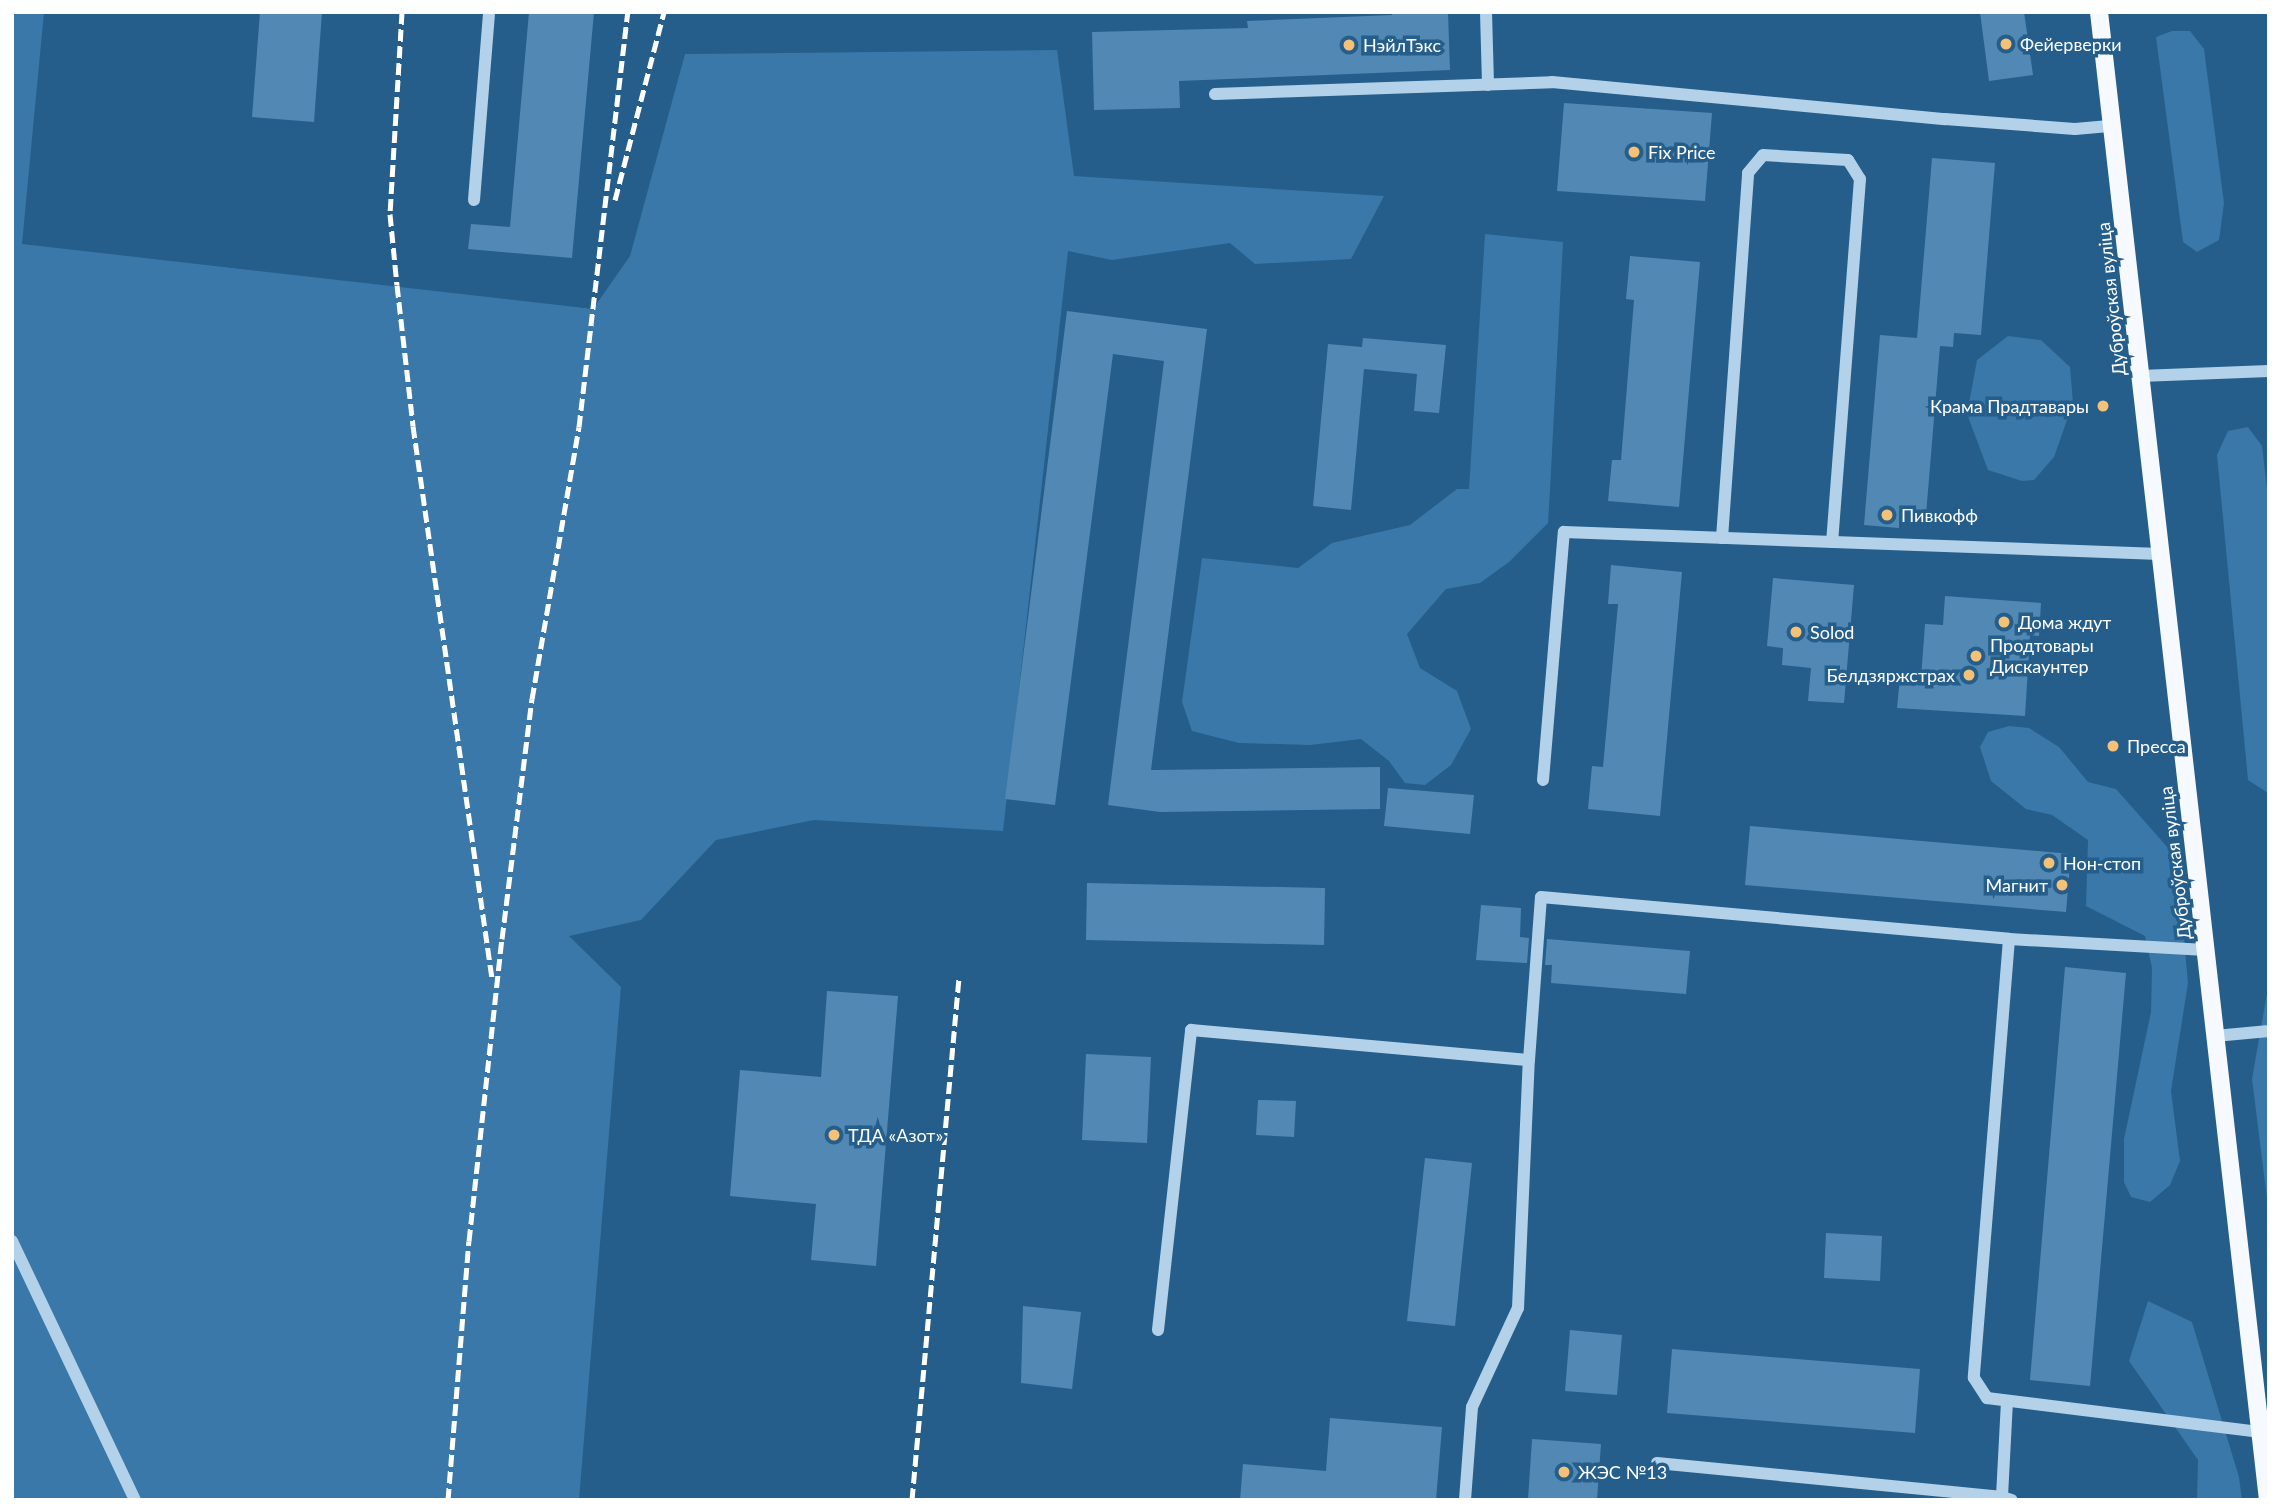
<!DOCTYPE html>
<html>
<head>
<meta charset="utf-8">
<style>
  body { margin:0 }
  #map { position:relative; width:2281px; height:1512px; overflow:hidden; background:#255e8b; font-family:Lato,sans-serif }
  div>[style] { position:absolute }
  .green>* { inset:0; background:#3978a8 }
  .building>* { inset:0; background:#5189b4 }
  .minor>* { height:12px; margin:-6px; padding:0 6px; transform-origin:6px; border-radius:6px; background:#b3d2ea }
  .major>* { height:18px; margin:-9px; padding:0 9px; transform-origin:9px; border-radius:9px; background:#f6fafe }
  .rail>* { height:5px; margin-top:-2.5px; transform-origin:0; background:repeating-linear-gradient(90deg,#fff 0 12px,transparent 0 17px) }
  .dots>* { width:19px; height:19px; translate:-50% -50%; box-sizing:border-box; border:4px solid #255e8b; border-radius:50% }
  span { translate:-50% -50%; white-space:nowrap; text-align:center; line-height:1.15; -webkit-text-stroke:7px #255e8b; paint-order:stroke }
  .poi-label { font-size:18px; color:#fff }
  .left { translate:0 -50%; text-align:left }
  .right { translate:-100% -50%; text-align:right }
  .street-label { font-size:18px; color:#fff }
  .frame { position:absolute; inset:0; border:14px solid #fff; pointer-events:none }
</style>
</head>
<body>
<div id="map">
  <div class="green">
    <div style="clip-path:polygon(12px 12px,44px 12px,22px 244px,593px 309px,630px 256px,685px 54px,1057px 50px,1074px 176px,1384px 196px,1351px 259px,1255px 264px,1230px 243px,1112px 260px,1068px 251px,1003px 831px,814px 820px,716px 840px,641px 920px,569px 936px,621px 987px,579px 1500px,12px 1500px)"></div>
    <div style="clip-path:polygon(2172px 31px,2190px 31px,2204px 49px,2224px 203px,2219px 240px,2197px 252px,2183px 242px,2156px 37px)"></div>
    <div style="clip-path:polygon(1485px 234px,1563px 242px,1550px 490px,1548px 523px,1509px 562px,1480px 583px,1446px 589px,1407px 634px,1420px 668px,1457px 691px,1471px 729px,1451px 765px,1425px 785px,1405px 783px,1389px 761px,1361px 739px,1310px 745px,1239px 743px,1192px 731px,1182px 702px,1202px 558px,1298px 568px,1332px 543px,1410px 525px,1457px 489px,1469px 489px)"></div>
    <div style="clip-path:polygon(2008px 336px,2041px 340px,2070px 367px,2073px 403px,2054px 457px,2034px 480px,2022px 481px,1988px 470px,1967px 414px,1977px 360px)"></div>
    <div style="clip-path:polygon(2248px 427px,2262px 446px,2269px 505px,2268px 793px,2248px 780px,2217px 455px,2228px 431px)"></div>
    <div style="clip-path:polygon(2009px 726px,2029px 728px,2059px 747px,2088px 782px,2116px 789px,2169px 849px,2181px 904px,2188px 983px,2171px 1091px,2180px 1161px,2170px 1185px,2150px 1202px,2131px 1197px,2124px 1182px,2124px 1139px,2151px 1012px,2152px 968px,2145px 936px,2086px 906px,2088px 840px,2052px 815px,2026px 809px,1991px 781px,1980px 747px,1988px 732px)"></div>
    <div style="clip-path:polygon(2269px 982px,2269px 1215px,2252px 1079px)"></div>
    <div style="clip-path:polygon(2148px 1301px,2192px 1322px,2239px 1477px,2242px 1500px,2197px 1500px,2198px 1460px,2129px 1361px)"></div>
  </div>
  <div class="building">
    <div style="clip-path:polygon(260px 12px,322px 12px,314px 122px,252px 117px)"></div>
    <div style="clip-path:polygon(529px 12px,594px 12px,572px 258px,468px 249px,471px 224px,510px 227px)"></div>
    <div style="clip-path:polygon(1392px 12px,1448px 12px,1450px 70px,1179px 81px,1180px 108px,1094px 110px,1092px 32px,1248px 28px,1247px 21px,1392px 15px)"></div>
    <div style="clip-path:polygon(1980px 12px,2024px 12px,2033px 75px,1989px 81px)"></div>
    <div style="clip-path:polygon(1564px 103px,1712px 113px,1705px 201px,1557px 191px)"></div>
    <div style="clip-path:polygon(1932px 158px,1995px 163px,1981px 335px,1954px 333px,1953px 347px,1940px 346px,1926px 515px,1900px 513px,1899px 528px,1864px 525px,1880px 335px,1917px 338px)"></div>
    <div style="clip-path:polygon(1630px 256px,1700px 262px,1679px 507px,1608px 501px,1612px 460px,1621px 460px,1634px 300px,1626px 299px)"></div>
    <div style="clip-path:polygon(1067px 311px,1207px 329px,1151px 770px,1380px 767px,1380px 809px,1160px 812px,1108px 805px,1164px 361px,1113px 354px,1055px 805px,1005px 799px)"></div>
    <div style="clip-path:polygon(1363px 338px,1446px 345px,1439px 413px,1414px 411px,1417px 374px,1364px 369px,1351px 510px,1313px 506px,1328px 344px,1362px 347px)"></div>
    <div style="clip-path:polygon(1611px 565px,1682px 572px,1660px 816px,1588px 809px,1592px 766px,1603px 767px,1618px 604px,1608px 604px)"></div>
    <div style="clip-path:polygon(1773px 578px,1854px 585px,1844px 703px,1808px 701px,1811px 668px,1782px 665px,1783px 648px,1767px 646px)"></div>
    <div style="clip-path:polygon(1945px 596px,2041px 603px,2039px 636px,2030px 635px,2025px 716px,1897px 708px,1900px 677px,1921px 678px,1925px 624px,1943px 625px)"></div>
    <div style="clip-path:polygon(1388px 788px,1474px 795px,1470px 834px,1384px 826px)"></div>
    <div style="clip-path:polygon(1750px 826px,2071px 854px,2066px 912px,1745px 885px)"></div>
    <div style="clip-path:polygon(1087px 883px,1325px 888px,1324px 945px,1086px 940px)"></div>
    <div style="clip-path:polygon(1481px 905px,1521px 908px,1520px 937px,1529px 938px,1527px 963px,1476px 960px)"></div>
    <div style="clip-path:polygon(1547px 939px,1690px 951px,1686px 994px,1551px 983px,1552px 965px,1545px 965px)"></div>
    <div style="clip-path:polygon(2065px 967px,2126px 973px,2090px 1386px,2030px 1380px)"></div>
    <div style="clip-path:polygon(827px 991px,898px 996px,876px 1266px,811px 1260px,816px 1204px,730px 1196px,740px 1070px,821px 1077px)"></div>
    <div style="clip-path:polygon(1086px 1054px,1151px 1057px,1147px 1143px,1082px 1140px)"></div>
    <div style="clip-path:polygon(1258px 1100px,1296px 1101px,1294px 1137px,1256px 1135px)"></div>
    <div style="clip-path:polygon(1425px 1158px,1472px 1163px,1455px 1326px,1407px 1321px)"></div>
    <div style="clip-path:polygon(1826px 1233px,1882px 1236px,1880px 1281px,1824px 1278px)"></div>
    <div style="clip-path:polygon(1023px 1306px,1081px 1312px,1072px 1389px,1021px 1383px)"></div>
    <div style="clip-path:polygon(1570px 1330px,1622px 1335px,1617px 1395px,1565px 1391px)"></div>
    <div style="clip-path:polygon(1672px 1349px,1920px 1369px,1915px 1433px,1667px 1413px)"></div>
    <div style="clip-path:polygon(1330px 1418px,1442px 1427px,1436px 1500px,1240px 1500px,1243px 1464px,1326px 1471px)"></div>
    <div style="clip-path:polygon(1532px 1439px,1601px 1444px,1597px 1500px,1528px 1500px)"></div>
  </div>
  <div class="minor">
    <div style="left:1486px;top:12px;width:73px;rotate:88.4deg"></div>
    <div style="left:1215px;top:94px;width:337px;rotate:-2deg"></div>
    <div style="left:1552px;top:82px;width:395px;rotate:5.4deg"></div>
    <div style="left:1945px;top:119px;width:130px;rotate:4.4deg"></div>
    <div style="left:2075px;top:129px;width:37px;rotate:-5deg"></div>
    <div style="left:474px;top:200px;width:189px;rotate:-85.4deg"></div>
    <div style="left:2140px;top:376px;width:129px;rotate:-2.2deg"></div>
    <div style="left:1722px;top:538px;width:366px;rotate:-85.9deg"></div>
    <div style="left:1748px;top:173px;width:23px;rotate:-50deg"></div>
    <div style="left:1763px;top:155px;width:85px;rotate:3.4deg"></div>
    <div style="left:1848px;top:160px;width:22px;rotate:58deg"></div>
    <div style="left:1860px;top:179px;width:364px;rotate:94.4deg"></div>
    <div style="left:1543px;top:780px;width:249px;rotate:-85.2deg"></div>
    <div style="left:1564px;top:532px;width:596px;rotate:2.11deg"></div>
    <div style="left:2009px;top:939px;width:440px;rotate:94.6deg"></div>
    <div style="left:1974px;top:1378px;width:24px;rotate:57deg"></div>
    <div style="left:1987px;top:1398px;width:276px;rotate:7.1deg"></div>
    <div style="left:2215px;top:1036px;width:54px;rotate:-5.3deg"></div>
    <div style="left:12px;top:1241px;width:287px;rotate:64.6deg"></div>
    <div style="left:1158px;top:1330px;width:302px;rotate:-83.7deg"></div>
    <div style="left:1191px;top:1030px;width:339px;rotate:5.1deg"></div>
    <div style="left:2007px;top:1401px;width:96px;rotate:93deg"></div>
    <div style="left:2002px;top:1497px;width:10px;rotate:17deg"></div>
    <div style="left:1657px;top:1463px;width:347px;rotate:5.6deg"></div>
    <div style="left:1465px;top:1500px;width:93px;rotate:-85.7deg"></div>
    <div style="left:1472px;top:1407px;width:109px;rotate:-65.1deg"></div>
    <div style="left:1518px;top:1308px;width:248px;rotate:-87.5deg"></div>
    <div style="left:1529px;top:1060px;width:163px;rotate:-85.8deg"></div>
    <div style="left:1541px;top:897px;width:470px;rotate:5.1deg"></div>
    <div style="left:2009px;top:939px;width:197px;rotate:3.2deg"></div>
  </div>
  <div class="major">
    <div style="left:2099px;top:12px;width:1498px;rotate:83.52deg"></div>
  </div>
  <div class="rail">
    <div style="left:402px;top:12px;width:202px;rotate:93.4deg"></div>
    <div style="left:390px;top:214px;width:71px;rotate:84.4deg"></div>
    <div style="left:397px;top:285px;width:142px;rotate:83.5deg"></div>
    <div style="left:413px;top:426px;width:558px;rotate:81.86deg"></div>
    <div style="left:615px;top:200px;width:194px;rotate:-75.4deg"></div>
    <div style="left:448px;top:1500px;width:260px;rotate:-85.4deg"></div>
    <div style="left:469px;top:1241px;width:304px;rotate:-83.8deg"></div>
    <div style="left:502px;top:939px;width:242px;rotate:-82.9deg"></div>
    <div style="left:532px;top:699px;width:276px;rotate:-80.2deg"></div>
    <div style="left:579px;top:427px;width:418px;rotate:-83.3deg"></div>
    <div style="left:912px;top:1500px;width:525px;rotate:-84.86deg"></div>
  </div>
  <div class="dots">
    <div style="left:2006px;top:44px;background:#f4c176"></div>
    <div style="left:1349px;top:45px;background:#f4c176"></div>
    <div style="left:1634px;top:152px;background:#f4c176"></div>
    <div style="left:2103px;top:406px;background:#f4c176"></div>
    <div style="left:1887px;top:515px;background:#f4c176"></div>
    <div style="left:2004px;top:622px;background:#f4c176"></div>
    <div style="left:1796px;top:632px;background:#f4c176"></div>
    <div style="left:1976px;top:656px;background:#f4c176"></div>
    <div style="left:1969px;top:675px;background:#f4c176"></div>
    <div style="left:2113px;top:746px;background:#f4c176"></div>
    <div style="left:2049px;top:863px;background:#f4c176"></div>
    <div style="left:2062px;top:885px;background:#f4c176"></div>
    <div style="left:834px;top:1135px;background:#f4c176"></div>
    <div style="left:1564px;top:1472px;background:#f4c176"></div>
  </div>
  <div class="poi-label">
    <span class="left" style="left:2020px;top:44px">Фейерверки</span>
    <span class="left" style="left:1363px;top:45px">НэйлТэкс</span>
    <span class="left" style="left:1648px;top:152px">Fix Price</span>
    <span class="right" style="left:2089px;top:406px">Крама Прадтавары</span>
    <span class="left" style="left:1901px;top:515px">Пивкофф</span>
    <span class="left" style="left:2018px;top:622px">Дома ждут</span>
    <span class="left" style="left:1810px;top:632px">Solod</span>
    <span class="left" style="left:1990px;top:656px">Продтовары<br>Дискаунтер</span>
    <span class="right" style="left:1955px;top:675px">Белдзяржстрах</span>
    <span class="left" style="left:2127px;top:746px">Пресса</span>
    <span class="left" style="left:2063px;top:863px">Нон-стоп</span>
    <span class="right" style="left:2048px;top:885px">Магнит</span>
    <span class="left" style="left:848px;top:1135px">ТДА «Азот»</span>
    <span class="left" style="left:1578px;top:1472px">ЖЭС №13</span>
  </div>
  <div class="street-label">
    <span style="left:2111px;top:299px;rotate:-96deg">Дуброўская вуліца</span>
    <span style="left:2175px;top:863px;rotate:-97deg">Дуброўская вуліца</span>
  </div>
  <div class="frame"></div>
</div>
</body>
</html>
